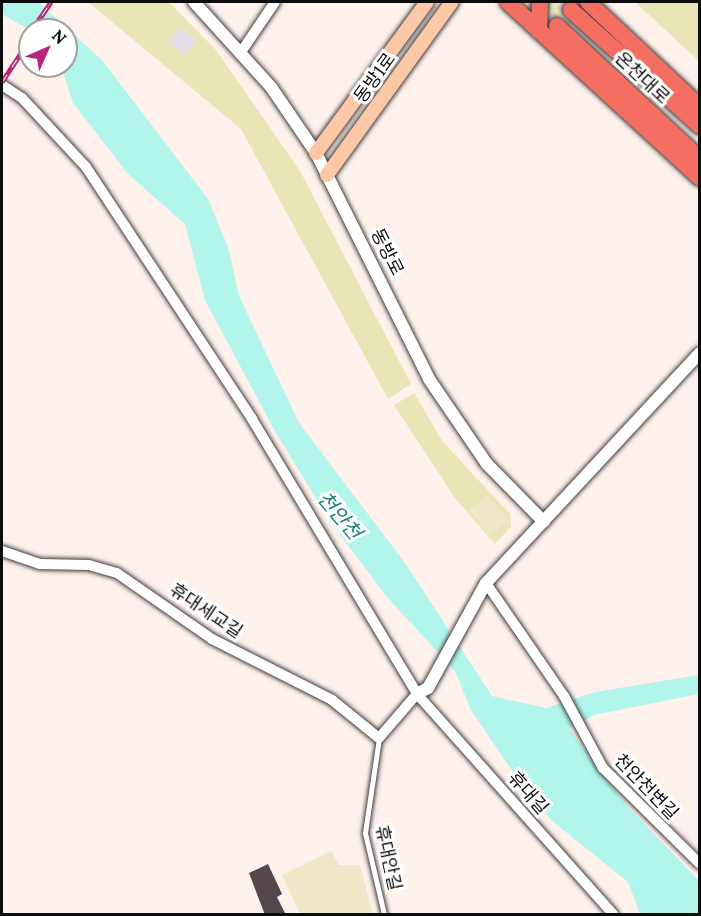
<!DOCTYPE html>
<html>
<head>
<meta charset="utf-8">
<style>
  body { margin:0 }
  #map { position:relative; width:701px; height:916px; overflow:hidden; background:#fff1eb; font-family:Lora,"Noto Sans KR",serif }
  div>[style] { position:absolute }
  .industrial>* { inset:0; background:#e4e0eb }
  .green>* { inset:0; background:#e8e6b6 }
  .pitch>* { inset:0; background:#efe8c8 }
  .water>* { inset:0; background:#b1f5eb }
  .building>* { inset:0; background:#54484a }
  .trunk-tunnel>* { height:16px; margin-top:-8px; transform-origin:0; background:repeating-linear-gradient(90deg,#dbcfca 0 16px,transparent 0 24px) }
  .roads { filter:drop-shadow(0 0 2px #3f3f3f) drop-shadow(0 0 2px #3f3f3f) }
  .service>* { height:5px; margin:-2.5px; padding:0 2.5px; transform-origin:2.5px; border-radius:2.5px; background:#fff }
  .minor>* { height:10px; margin:-5px; padding:0 5px; transform-origin:5px; border-radius:5px; background:#fff }
  .tertiary>* { height:12px; margin:-6px; padding:0 6px; transform-origin:6px; border-radius:6px; background:#fff }
  .secondary>* { height:14px; margin:-7px; padding:0 7px; transform-origin:7px; border-radius:7px; background:#fdc8a7 }
  .trunk>* { height:16px; margin:-8px; padding:0 8px; transform-origin:8px; border-radius:8px; background:#f46f62 }
  .rail>* { height:5px; margin-top:-2.5px; transform-origin:0; background:repeating-linear-gradient(90deg,#fff 0 9px,#b82779 0 18px); box-sizing:border-box; border-block:2px solid #b82779 }
  span { translate:-50% -50%; white-space:nowrap; text-align:center; line-height:1.15; -webkit-text-stroke:6px #fff; paint-order:stroke }
  .street-label { font-size:18px; color:#0c0c0c }
  .water-label { font-size:20px; color:#177f77; font-style:italic }
  .frame { position:absolute; inset:0; border:3px solid #0c0c0c; pointer-events:none }
  .north { position:absolute; left:18px; top:18px; width:60px; height:60px; box-sizing:border-box; background:#fff; border:2px solid #9e9e9e; border-radius:50%; rotate:45deg; font-size:16px; font-weight:700; line-height:24px; text-align:center; color:#0c0c0c }
  .north::after { content:''; display:block; margin:auto; width:21px; height:27px; background:#b82779; clip-path:polygon(50% 0,100% 100%,50% 72%,0 100%) }
</style>
</head>
<body>
<div id="map">
  <div class="industrial">
    <div style="clip-path:polygon(179px 27px,196px 40px,185px 55px,168px 42px)"></div>
  </div>
  <div class="green">
    <div style="clip-path:polygon(evenodd,88px 2px,169px 2px,216px 50px,300px 171px,411px 384px,388px 399px,241px 129px,88px 2px,179px 27px,196px 40px,185px 55px,168px 42px,179px 27px)"></div>
    <div style="clip-path:polygon(548px 2px,575px 2px,548px 30px,544px 23px)"></div>
    <div style="clip-path:polygon(635px 2px,699px 2px,699px 61px)"></div>
    <div style="clip-path:polygon(414px 393px,443px 442px,510px 514px,511px 527px,495px 544px,455px 498px,394px 405px)"></div>
  </div>
  <div class="pitch">
    <div style="clip-path:polygon(488px 495px,508px 521px,489px 536px,469px 510px)"></div>
    <div style="clip-path:polygon(331px 851px,339px 865px,360px 865px,373px 914px,300px 914px,282px 875px)"></div>
  </div>
  <div class="water">
    <div style="clip-path:polygon(2px 2px,38px 2px,102px 60px,208px 199px,228px 247px,239px 296px,299px 423px,405px 563px,492px 696px,546px 708px,595px 692px,699px 675px,699px 694px,594px 715px,569px 729px,628px 807px,699px 881px,699px 914px,640px 914px,628px 882px,551px 820px,517px 778px,471px 710px,455px 671px,387px 597px,329px 520px,275px 431px,205px 300px,185px 224px,129px 175px,73px 103px,61px 66px,66px 66px,66px 30px,30px 30px,2px 14px)"></div>
  </div>
  <div class="building">
    <div style="clip-path:polygon(268px 864px,282px 894px,277px 897px,286px 915px,265px 915px,249px 873px)"></div>
  </div>
  <div class="trunk-tunnel">
    <div style="left:530px;top:2px;width:36px;rotate:42deg"></div>
    <div style="left:562px;top:2px;width:12px;rotate:42deg"></div>
  </div>
  <div class="roads">
    <div class="service">
      <div style="left:379px;top:738px;width:96px;rotate:98.4deg"></div>
      <div style="left:365px;top:833px;width:83px;rotate:76.8deg"></div>
    </div>
    <div class="minor">
      <div style="left:241px;top:52px;width:60px;rotate:-55.8deg"></div>
      <div style="left:2px;top:85px;width:24px;rotate:33deg"></div>
      <div style="left:22px;top:98px;width:94px;rotate:47.2deg"></div>
      <div style="left:86px;top:167px;width:302px;rotate:56.6deg"></div>
      <div style="left:252px;top:419px;width:321px;rotate:59deg"></div>
      <div style="left:417px;top:694px;width:295px;rotate:48.3deg"></div>
      <div style="left:2px;top:551px;width:40px;rotate:18.9deg"></div>
      <div style="left:40px;top:564px;width:49px;rotate:1.2deg"></div>
      <div style="left:89px;top:565px;width:29px;rotate:16deg"></div>
      <div style="left:117px;top:573px;width:116px;rotate:34.8deg"></div>
      <div style="left:212px;top:639px;width:135px;rotate:26.9deg"></div>
      <div style="left:332px;top:700px;width:60px;rotate:39deg"></div>
      <div style="left:379px;top:738px;width:58px;rotate:-49.2deg"></div>
      <div style="left:486px;top:583px;width:137px;rotate:55.4deg"></div>
      <div style="left:564px;top:696px;width:82px;rotate:61.6deg"></div>
      <div style="left:603px;top:768px;width:136px;rotate:44.7deg"></div>
    </div>
    <div class="tertiary">
      <div style="left:194px;top:2px;width:115px;rotate:47.8deg"></div>
      <div style="left:271px;top:87px;width:80px;rotate:55.7deg"></div>
      <div style="left:316px;top:153px;width:253px;rotate:63.4deg"></div>
      <div style="left:429px;top:379px;width:103px;rotate:55.7deg"></div>
      <div style="left:487px;top:464px;width:81px;rotate:45.5deg"></div>
      <div style="left:417px;top:694px;width:13px;rotate:-29deg"></div>
      <div style="left:428px;top:688px;width:120px;rotate:-61.1deg"></div>
      <div style="left:486px;top:583px;width:314px;rotate:-47.1deg"></div>
    </div>
    <div class="secondary">
      <div style="left:316px;top:153px;width:187px;rotate:-53.7deg"></div>
      <div style="left:327px;top:175px;width:213px;rotate:-54.2deg"></div>
    </div>
    <div class="trunk">
      <div style="left:508px;top:2px;width:260px;rotate:42.5deg"></div>
      <div style="left:588px;top:2px;width:154px;rotate:43.2deg"></div>
      <div style="left:571px;top:10px;width:173px;rotate:42deg"></div>
      <div style="left:557px;top:26px;width:195px;rotate:42.9deg"></div>
      <div style="left:539px;top:31px;width:29px;rotate:-88deg"></div>
    </div>
  </div>
  <div class="rail">
    <div style="left:32px;top:30px;width:34px;rotate:-56deg"></div>
    <div style="left:2px;top:82px;width:51px;rotate:-56.9deg"></div>
  </div>
  <div class="street-label">
    <span style="left:375px;top:78px;rotate:-54deg">동방1로</span>
    <span style="left:642px;top:78px;rotate:43deg">온천대로</span>
    <span style="left:387px;top:252px;rotate:63deg">동방로</span>
    <span style="left:206px;top:611px;rotate:34deg">휴대세교길</span>
    <span style="left:646px;top:787px;rotate:46deg">천안천변길</span>
    <span style="left:528px;top:793px;rotate:49deg">휴대길</span>
    <span style="left:388px;top:858px;rotate:78deg">휴대안길</span>
  </div>
  <div class="water-label">
    <span style="left:340px;top:515px;rotate:50deg">천안천</span>
  </div>
  <div class="frame"></div>
  <div class="north">N</div>
</div>
</body>
</html>
